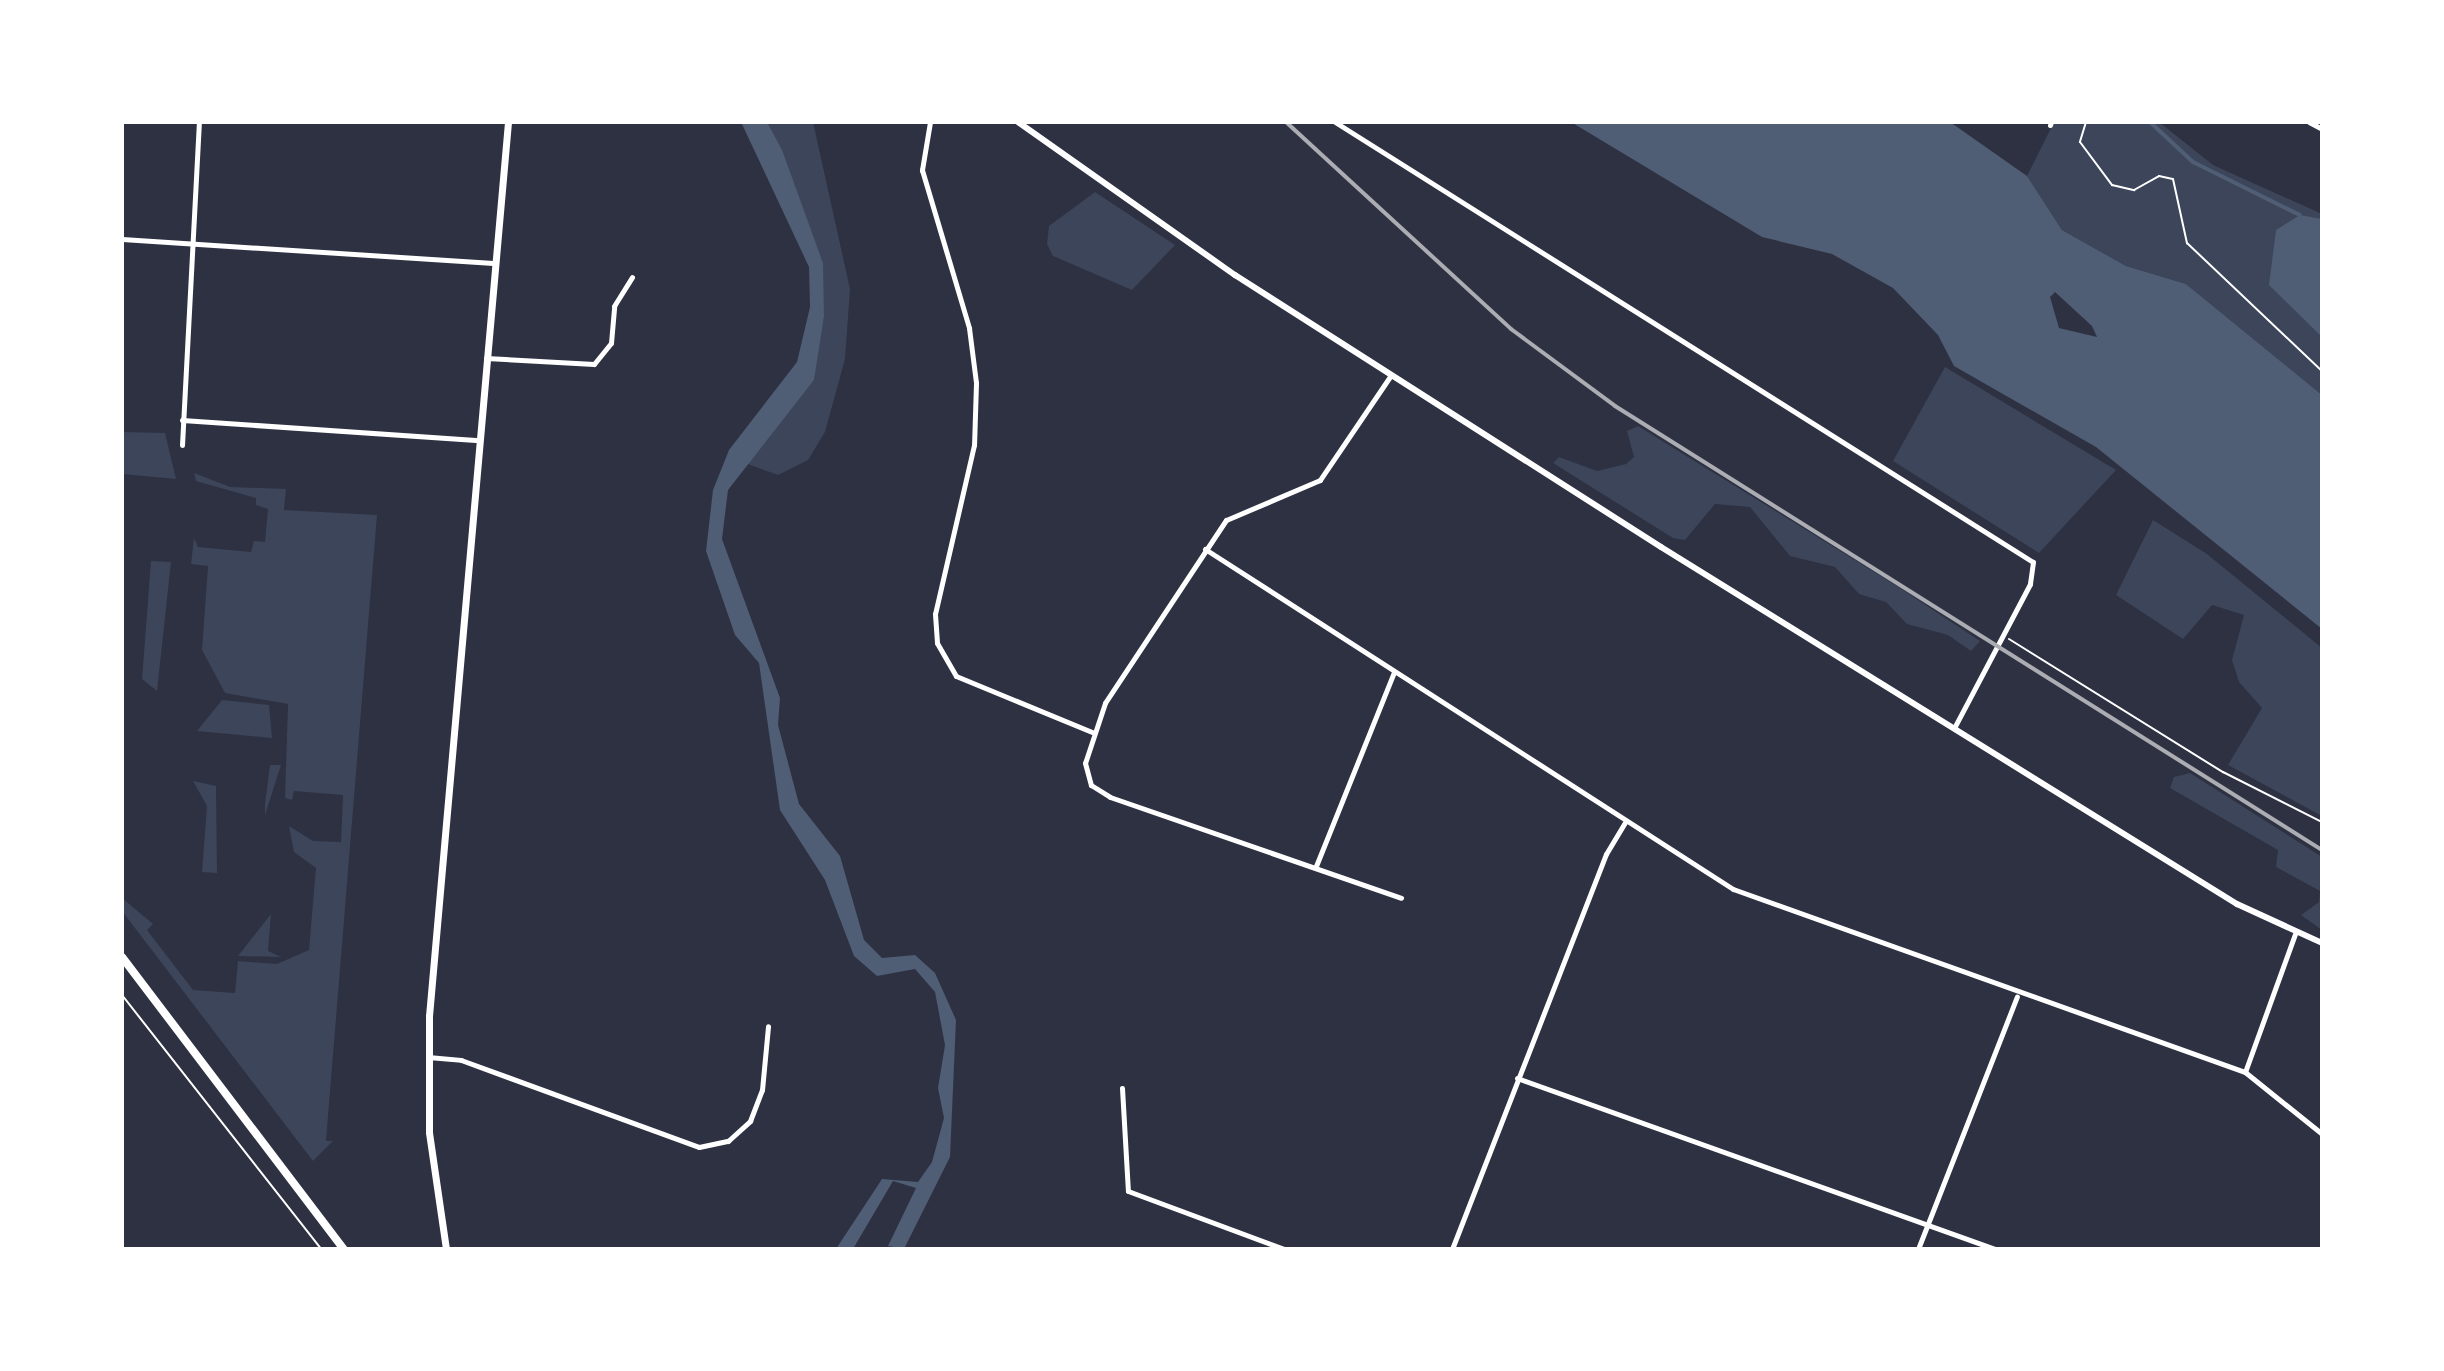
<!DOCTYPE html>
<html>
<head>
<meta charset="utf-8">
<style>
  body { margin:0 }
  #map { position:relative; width:2444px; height:1371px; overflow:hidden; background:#2d3142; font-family:Overpass,sans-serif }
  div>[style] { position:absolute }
  .green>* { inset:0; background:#3c4559 }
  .water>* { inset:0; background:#4f5d75 }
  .stream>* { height:4px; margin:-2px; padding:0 2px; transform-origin:2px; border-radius:2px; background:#4f5d75 }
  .path>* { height:2px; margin:-1px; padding:0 1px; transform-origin:1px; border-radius:1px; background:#fff }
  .minor>* { height:5px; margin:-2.5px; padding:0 2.5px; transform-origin:2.5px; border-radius:2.5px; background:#fff }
  .tertiary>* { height:6px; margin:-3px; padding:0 3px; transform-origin:3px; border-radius:3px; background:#fff }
  .secondary>* { height:7px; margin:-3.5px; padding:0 3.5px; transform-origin:3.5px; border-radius:3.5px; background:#fff }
  .primary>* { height:8px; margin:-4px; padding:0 4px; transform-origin:4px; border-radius:4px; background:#fff }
  .rail>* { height:4px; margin:-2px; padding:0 2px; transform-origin:2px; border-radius:2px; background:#abadb3 }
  span { translate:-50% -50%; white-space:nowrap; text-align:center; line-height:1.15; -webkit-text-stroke:6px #fff; paint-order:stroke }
  .frame { position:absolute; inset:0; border:124px solid #fff; pointer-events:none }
</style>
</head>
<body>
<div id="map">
  <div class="green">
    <div style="clip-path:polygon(767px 122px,813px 122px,850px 289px,845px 359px,825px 432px,808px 460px,778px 475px,745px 463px,814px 380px,823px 263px)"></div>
    <div style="clip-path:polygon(2054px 122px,2159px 122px,2213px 165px,2322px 214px,2322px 395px,2186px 284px,2126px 266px,2062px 230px,2027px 176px)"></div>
    <div style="clip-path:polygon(1095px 192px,1175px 245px,1132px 290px,1053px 256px,1047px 244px,1049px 226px)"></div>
    <div style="clip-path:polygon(1945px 367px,2116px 470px,2039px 553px,1893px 461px)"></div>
    <div style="clip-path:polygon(1638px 426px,1900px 588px,1980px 641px,1971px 651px,1948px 635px,1907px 624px,1886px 602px,1859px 594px,1835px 567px,1790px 556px,1750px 507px,1715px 504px,1685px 540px,1673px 538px,1553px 463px,1559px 457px,1597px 471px,1626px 464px,1634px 457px,1627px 431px)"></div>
    <div style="clip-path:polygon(122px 432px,165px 433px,176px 479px,122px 474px)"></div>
    <div style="clip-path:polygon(194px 473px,230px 487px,286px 489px,284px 510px,377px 515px,326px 1141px,333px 1141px,313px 1161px,122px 911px,122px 898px,153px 924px,147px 930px,193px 990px,235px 993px,238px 961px,277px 964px,309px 950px,316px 868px,294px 852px,289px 826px,313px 841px,341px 842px,343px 795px,294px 791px,292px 800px,285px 798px,288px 704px,225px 693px,202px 650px,208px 566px,191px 564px,194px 538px,198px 547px,251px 552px,254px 541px,265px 542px,268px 509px,256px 505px,256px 498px,196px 481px)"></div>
    <div style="clip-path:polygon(2153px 520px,2207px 554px,2322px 648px,2322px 816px,2228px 765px,2262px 708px,2239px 682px,2232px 660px,2244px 615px,2212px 605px,2183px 639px,2116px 595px)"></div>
    <div style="clip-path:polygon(151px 561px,171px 562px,157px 691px,142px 679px)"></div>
    <div style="clip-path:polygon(222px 700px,269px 705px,272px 738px,197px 731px)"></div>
    <div style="clip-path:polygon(270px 765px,281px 765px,265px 815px,265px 804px)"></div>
    <div style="clip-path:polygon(2190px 773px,2322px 857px,2322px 930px,2301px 915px,2319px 902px,2320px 891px,2276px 867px,2278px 850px,2170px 788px,2174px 777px)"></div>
    <div style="clip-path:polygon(193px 781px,216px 786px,217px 873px,202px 872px,207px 806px)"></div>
    <div style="clip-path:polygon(271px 914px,268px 951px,281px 957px,238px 956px)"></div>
  </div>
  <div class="water">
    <div style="clip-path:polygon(741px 122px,767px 122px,782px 150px,823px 263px,824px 316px,814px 380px,728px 490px,722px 539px,780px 698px,778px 725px,799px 804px,840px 856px,864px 940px,882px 958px,915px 955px,935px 973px,956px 1020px,950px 1157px,904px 1249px,888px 1246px,916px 1188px,893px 1181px,853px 1249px,836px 1249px,882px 1179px,918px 1182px,932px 1162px,944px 1118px,938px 1088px,945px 1045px,935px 992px,915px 969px,877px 976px,854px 956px,825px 880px,780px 810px,759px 663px,735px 635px,706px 551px,713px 490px,729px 450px,797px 362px,810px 307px,809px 267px)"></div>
    <div style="clip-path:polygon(evenodd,1571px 122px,1950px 122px,2027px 176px,2062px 230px,2126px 266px,2186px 284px,2322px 395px,2322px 629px,2096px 447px,1954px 366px,1938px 335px,1893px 288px,1832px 254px,1762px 237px,1571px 122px,2055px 292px,2092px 326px,2097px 337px,2059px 328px,2050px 297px,2055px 292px)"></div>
    <div style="clip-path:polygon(2300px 215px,2322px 219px,2322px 337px,2269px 285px,2276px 230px)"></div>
  </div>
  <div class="stream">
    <div style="left:2150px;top:122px;width:59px;rotate:42.9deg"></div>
    <div style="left:2193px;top:162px;width:119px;rotate:26.4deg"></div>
  </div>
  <div class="path">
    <div style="left:2086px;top:122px;width:21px;rotate:107deg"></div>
    <div style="left:2080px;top:142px;width:54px;rotate:53.3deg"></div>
    <div style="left:2112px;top:185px;width:23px;rotate:13deg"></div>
    <div style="left:2134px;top:190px;width:29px;rotate:-29deg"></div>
    <div style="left:2159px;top:176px;width:14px;rotate:12deg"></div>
    <div style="left:2173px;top:179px;width:66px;rotate:77.7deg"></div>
    <div style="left:2187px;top:243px;width:186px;rotate:43.5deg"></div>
    <div style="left:2009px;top:639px;width:252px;rotate:31.9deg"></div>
    <div style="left:2223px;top:772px;width:111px;rotate:26.8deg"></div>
    <div style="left:122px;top:995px;width:323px;rotate:51.9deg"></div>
  </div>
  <div class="minor">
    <div style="left:930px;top:122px;width:49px;rotate:99.5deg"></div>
    <div style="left:922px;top:170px;width:165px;rotate:73.4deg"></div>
    <div style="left:969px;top:328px;width:55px;rotate:82.7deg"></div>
    <div style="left:976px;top:383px;width:62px;rotate:91.8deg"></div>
    <div style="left:974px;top:445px;width:173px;rotate:103deg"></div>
    <div style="left:935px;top:614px;width:29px;rotate:86deg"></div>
    <div style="left:937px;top:643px;width:38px;rotate:60deg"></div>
    <div style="left:956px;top:676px;width:147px;rotate:22.4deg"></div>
    <div style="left:1335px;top:122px;width:825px;rotate:32.23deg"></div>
    <div style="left:2033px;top:562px;width:22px;rotate:98deg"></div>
    <div style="left:2030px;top:584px;width:163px;rotate:117.8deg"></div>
    <div style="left:2309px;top:122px;width:15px;rotate:28deg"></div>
    <div style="left:2050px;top:125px;width:3px;rotate:-72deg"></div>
    <div style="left:122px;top:239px;width:372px;rotate:3.7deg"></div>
    <div style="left:486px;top:358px;width:108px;rotate:3.2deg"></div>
    <div style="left:594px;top:364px;width:27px;rotate:-51deg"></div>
    <div style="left:611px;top:343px;width:37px;rotate:-85deg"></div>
    <div style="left:614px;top:306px;width:34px;rotate:-58deg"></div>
    <div style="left:1391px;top:375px;width:127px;rotate:124.1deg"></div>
    <div style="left:1320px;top:480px;width:102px;rotate:156.9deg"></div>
    <div style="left:1226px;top:520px;width:219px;rotate:123.5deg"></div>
    <div style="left:1105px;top:703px;width:63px;rotate:108.4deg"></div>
    <div style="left:1085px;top:763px;width:23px;rotate:75deg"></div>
    <div style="left:1091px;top:785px;width:22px;rotate:32deg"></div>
    <div style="left:1110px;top:797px;width:308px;rotate:19.1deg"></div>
    <div style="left:182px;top:420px;width:298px;rotate:3.9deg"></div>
    <div style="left:182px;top:445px;width:323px;rotate:-87deg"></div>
    <div style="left:1205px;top:549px;width:628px;rotate:32.78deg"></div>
    <div style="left:1733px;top:889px;width:544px;rotate:19.67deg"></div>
    <div style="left:2245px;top:1072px;width:99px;rotate:38.8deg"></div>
    <div style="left:1316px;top:866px;width:209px;rotate:-68.1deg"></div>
    <div style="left:428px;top:1057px;width:33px;rotate:5deg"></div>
    <div style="left:461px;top:1060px;width:253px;rotate:20.1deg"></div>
    <div style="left:699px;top:1147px;width:30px;rotate:-12deg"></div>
    <div style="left:728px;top:1141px;width:30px;rotate:-42deg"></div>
    <div style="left:750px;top:1121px;width:33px;rotate:-69deg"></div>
    <div style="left:762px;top:1090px;width:64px;rotate:-84.6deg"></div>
    <div style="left:2245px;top:1072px;width:147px;rotate:-70.1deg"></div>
    <div style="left:1517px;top:1078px;width:508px;rotate:19.68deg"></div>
    <div style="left:1122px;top:1088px;width:103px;rotate:86.7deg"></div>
    <div style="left:1128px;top:1191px;width:166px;rotate:20.4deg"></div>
    <div style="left:1452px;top:1249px;width:424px;rotate:-68.7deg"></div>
    <div style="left:1606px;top:854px;width:39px;rotate:-59deg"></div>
    <div style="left:1918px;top:1249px;width:271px;rotate:-68.6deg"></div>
  </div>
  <div class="tertiary">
    <div style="left:1018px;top:122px;width:266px;rotate:35.2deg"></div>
    <div style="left:1235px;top:275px;width:505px;rotate:32.56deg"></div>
    <div style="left:1661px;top:547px;width:678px;rotate:31.79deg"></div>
    <div style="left:2237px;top:904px;width:94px;rotate:24.6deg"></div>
  </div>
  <div class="secondary">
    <div style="left:446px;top:1249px;width:118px;rotate:-98.3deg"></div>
    <div style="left:429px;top:1132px;width:116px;rotate:-90deg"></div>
    <div style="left:429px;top:1016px;width:897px;rotate:-84.95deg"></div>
  </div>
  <div class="primary">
    <div style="left:122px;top:957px;width:367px;rotate:52.8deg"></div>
  </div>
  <div class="rail">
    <div style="left:1286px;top:122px;width:306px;rotate:42.6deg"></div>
    <div style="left:1511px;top:329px;width:129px;rotate:36.5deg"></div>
    <div style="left:1615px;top:406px;width:835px;rotate:32.13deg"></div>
  </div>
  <div class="frame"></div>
</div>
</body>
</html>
